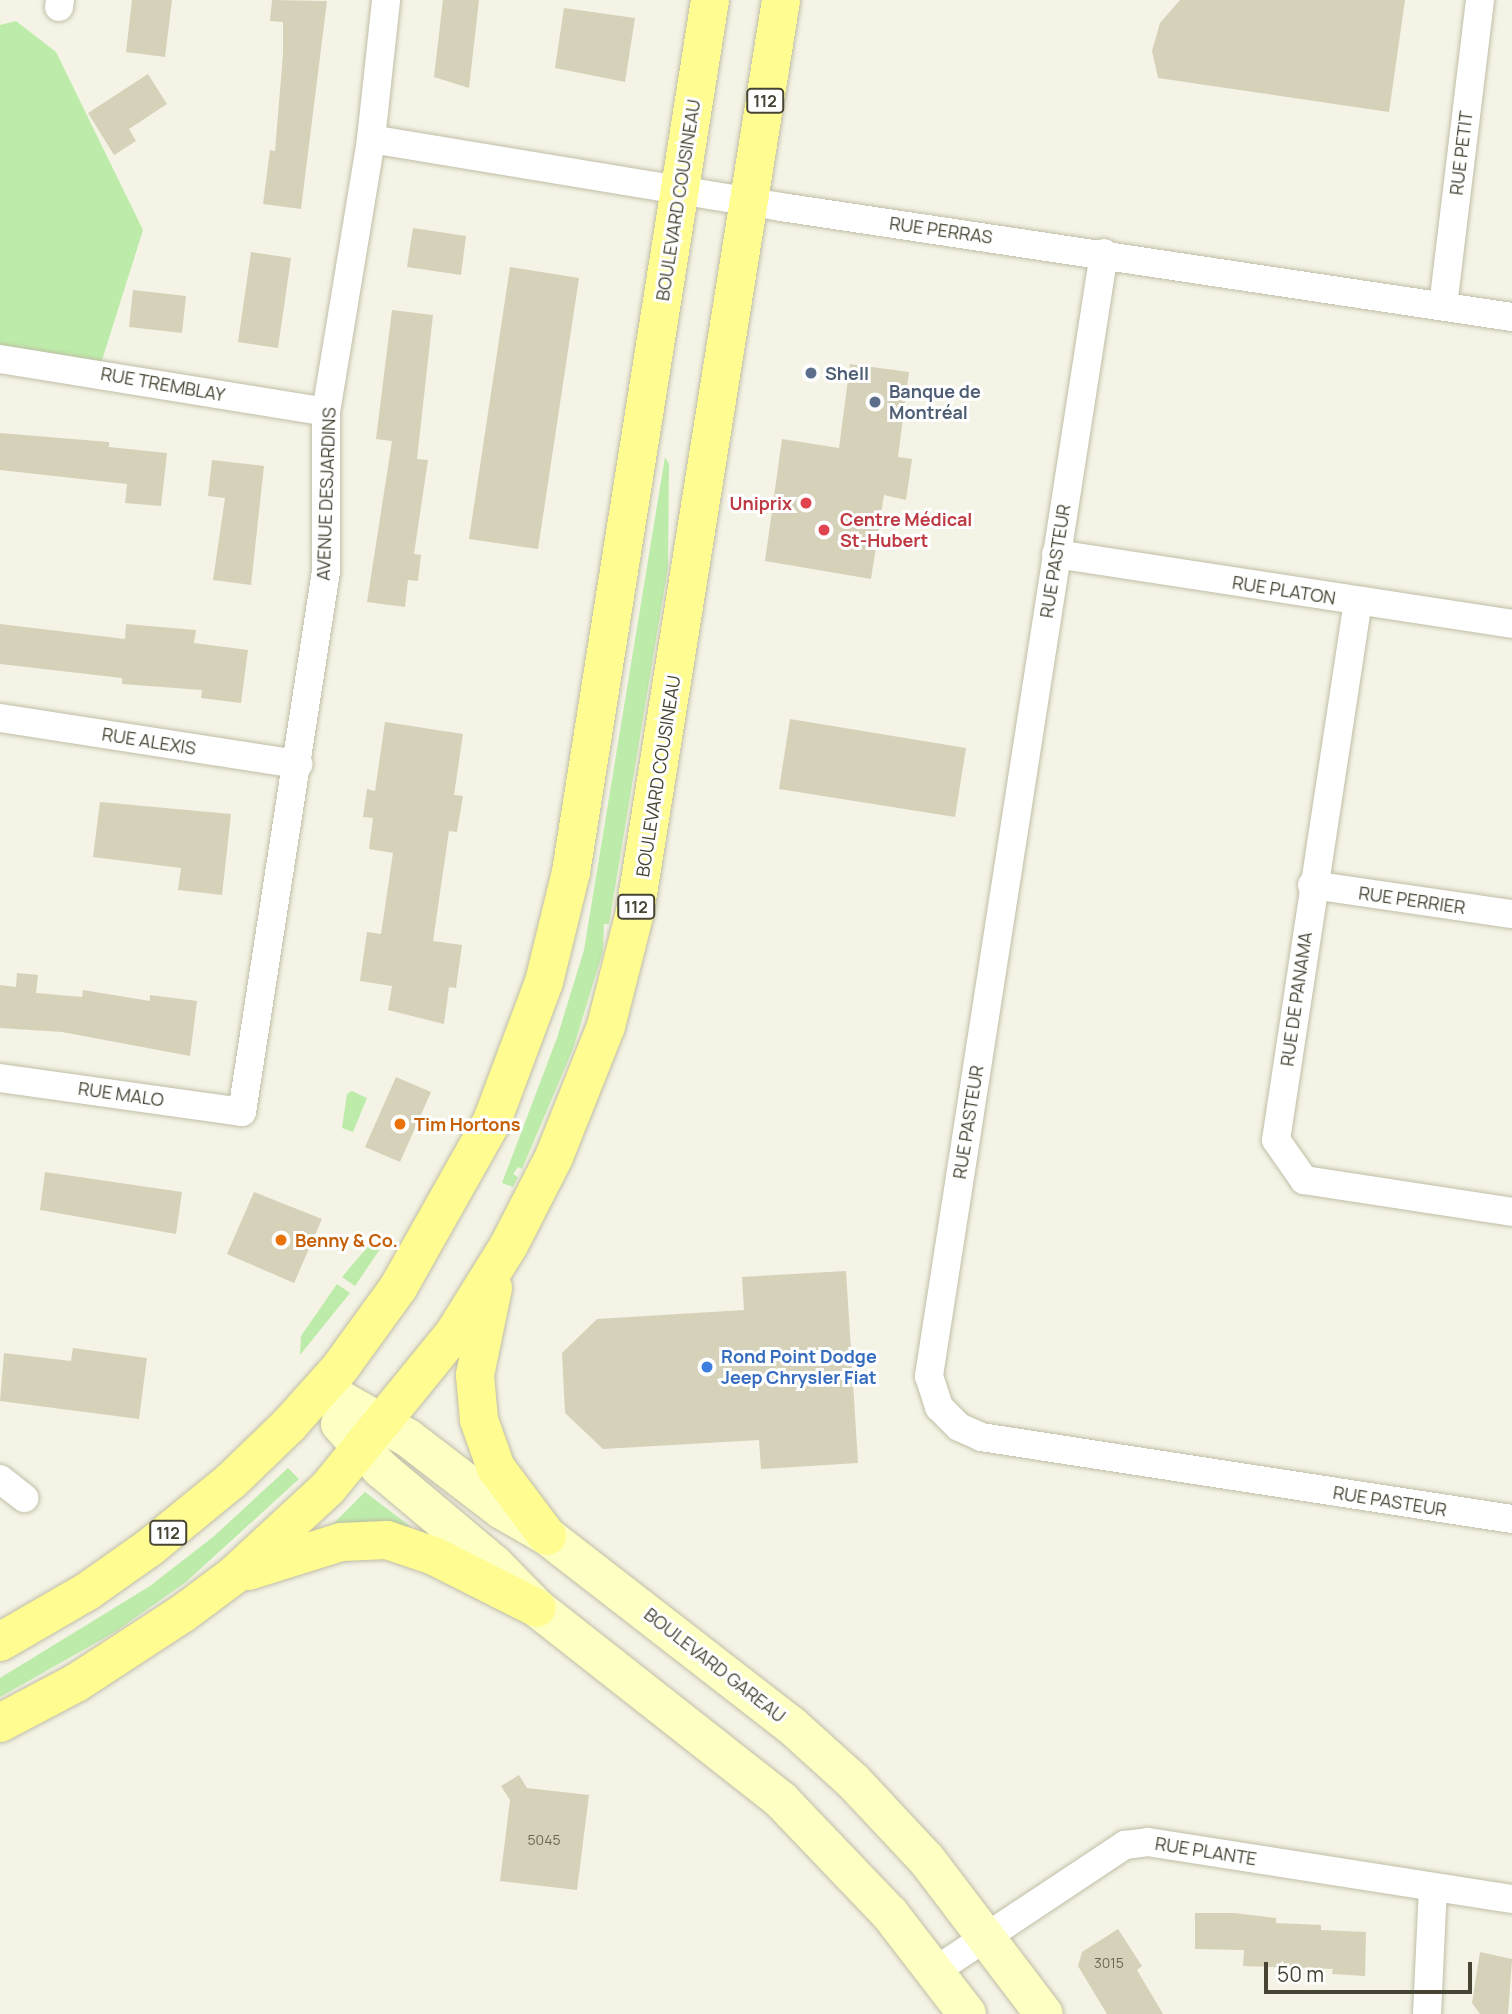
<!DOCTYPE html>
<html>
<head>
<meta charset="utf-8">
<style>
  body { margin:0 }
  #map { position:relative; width:1512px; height:2014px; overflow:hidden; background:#f4f3e5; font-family:Manrope,sans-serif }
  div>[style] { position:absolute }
  .green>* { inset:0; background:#bdecaa }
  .building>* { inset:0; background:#d6d2b9 }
  .roads { filter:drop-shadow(0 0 2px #c0bea6) drop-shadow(0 0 2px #c0bea6) }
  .street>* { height:28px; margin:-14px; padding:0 14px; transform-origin:14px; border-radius:14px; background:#fff }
  .secondary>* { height:38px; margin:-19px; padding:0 19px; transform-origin:19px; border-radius:19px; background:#feffc3 }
  .primary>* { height:38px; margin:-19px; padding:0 19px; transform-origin:19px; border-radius:19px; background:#fffc92 }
  .dots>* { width:19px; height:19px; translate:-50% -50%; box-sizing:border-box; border:4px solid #fff; border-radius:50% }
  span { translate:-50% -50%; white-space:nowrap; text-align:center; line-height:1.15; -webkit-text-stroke:6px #fff; paint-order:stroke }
  .number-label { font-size:14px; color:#6b6855 }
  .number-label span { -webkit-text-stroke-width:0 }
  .shield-label span { padding:2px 5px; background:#fff; border:2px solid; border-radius:5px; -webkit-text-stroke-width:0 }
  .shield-label { font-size:16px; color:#474434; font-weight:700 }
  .street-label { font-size:18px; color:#474434 }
  .service-label { font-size:18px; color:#4e5e75; font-weight:700 }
  .left { translate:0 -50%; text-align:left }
  .health-label { font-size:18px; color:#be3a42; font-weight:700 }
  .right { translate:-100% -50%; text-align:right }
  .food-label { font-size:18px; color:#c56008; font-weight:700 }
  .shop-label { font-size:18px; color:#366cbe; font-weight:700 }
  .scale { position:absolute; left:1264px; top:1962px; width:208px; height:32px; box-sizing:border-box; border:4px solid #474434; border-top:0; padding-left:9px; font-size:21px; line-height:24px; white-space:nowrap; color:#474434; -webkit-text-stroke:5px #fff; paint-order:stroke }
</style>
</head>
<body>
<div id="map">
  <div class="green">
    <div style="clip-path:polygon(16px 21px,56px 52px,143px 230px,98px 373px,0 359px,0 25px)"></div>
    <div style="clip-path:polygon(665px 457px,669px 464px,668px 567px,609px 924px,604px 924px,603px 951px,573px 1049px,522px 1169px,518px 1167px,513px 1174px,518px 1177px,513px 1187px,502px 1183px,557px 1038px,584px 950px)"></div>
    <div style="clip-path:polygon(352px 1091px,367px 1098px,353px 1132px,342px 1128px,347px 1094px)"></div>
    <div style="clip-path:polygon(370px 1244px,380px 1249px,355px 1286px,342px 1277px)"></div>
    <div style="clip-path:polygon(337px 1284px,350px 1293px,300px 1355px,301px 1336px)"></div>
    <div style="clip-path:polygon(288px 1468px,299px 1479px,186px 1582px,115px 1632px,0 1697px,0 1678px,150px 1586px,213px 1537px)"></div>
    <div style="clip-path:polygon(365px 1492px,410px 1526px,405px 1531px,371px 1521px,327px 1530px)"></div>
  </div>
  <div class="building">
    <div style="clip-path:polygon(132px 0,172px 0,165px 57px,126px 52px)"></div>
    <div style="clip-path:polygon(272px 0,327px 1px,301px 209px,263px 204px,270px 150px,275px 151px,283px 54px,283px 22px,270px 21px)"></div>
    <div style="clip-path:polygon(443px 0,479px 0,469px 88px,434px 77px)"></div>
    <div style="clip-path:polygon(1180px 0,1405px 0,1389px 112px,1158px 78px,1152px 51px,1160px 23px)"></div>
    <div style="clip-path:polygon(564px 8px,635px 18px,625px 82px,555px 68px)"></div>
    <div style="clip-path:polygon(148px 74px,167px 104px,129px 129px,136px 141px,114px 155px,88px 113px)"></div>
    <div style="clip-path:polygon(413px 228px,466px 236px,461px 275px,407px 267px)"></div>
    <div style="clip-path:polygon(251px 252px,291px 258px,278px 348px,238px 342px)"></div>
    <div style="clip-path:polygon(510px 267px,579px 278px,538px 549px,469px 539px)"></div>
    <div style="clip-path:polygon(133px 290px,186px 296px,182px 333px,129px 327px)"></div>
    <div style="clip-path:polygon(392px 310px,433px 315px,417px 459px,428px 460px,414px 554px,421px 555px,418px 581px,408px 580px,405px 607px,367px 602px,392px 441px,376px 439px)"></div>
    <div style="clip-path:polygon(850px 364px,909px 372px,898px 457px,912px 459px,906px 500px,884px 495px,871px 579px,765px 561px,782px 439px,839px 448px)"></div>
    <div style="clip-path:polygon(0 433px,109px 442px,109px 447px,167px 453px,161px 506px,125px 503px,127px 484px,0 470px)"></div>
    <div style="clip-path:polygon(212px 460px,264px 466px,251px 585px,213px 580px,225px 498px,208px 496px)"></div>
    <div style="clip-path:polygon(0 624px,125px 639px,126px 624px,196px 630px,194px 643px,248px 650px,241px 703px,201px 698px,202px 690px,122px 684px,122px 678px,0 664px)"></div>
    <div style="clip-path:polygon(790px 719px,966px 748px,955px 817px,779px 789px)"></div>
    <div style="clip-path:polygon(385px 722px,463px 734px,454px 795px,463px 796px,457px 832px,449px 831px,433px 941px,462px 945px,456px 988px,449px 987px,444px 1024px,388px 1010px,392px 986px,360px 981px,367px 932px,381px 934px,393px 853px,369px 849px,373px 818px,363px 817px,367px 789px,375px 791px)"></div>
    <div style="clip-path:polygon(100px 802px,231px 814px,222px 895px,178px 890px,181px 868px,93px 857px)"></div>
    <div style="clip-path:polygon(17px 973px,38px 975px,36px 993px,82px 997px,83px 990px,150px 1001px,150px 995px,197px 1001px,190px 1056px,62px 1032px,0 1028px,0 985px,16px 987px)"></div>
    <div style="clip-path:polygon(396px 1077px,431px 1092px,400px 1162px,365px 1147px)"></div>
    <div style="clip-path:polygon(45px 1172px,182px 1192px,176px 1234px,40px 1210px)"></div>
    <div style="clip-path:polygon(254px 1192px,322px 1219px,294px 1283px,227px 1254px)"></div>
    <div style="clip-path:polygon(846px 1271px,858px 1463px,761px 1469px,759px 1440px,603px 1449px,565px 1413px,562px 1353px,597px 1319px,744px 1310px,742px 1277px)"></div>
    <div style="clip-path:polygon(73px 1348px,147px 1358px,139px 1419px,0 1401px,4px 1353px,71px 1361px)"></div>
    <div style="clip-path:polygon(519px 1775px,527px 1788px,589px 1795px,577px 1890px,500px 1881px,510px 1800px,501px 1786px)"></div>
    <div style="clip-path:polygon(1195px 1913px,1234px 1913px,1276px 1918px,1276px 1923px,1321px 1925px,1321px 1930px,1366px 1932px,1365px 1976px,1332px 1974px,1333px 1969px,1243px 1966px,1244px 1950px,1195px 1949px)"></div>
    <div style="clip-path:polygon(1118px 1929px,1142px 1966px,1137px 1970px,1163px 2014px,1107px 2014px,1078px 1966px,1082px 1952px)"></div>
    <div style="clip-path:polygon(1480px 1952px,1512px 1959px,1508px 2014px,1480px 2014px,1472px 2003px)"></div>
  </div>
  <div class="roads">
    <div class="street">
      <div style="left:59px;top:7px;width:7px;rotate:-82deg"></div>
      <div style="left:371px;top:139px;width:416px;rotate:9.4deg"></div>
      <div style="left:781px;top:207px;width:739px;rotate:8.56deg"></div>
      <div style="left:1104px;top:253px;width:1137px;rotate:98.86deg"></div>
      <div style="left:929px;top:1376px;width:33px;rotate:72deg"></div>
      <div style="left:939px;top:1407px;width:28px;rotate:45deg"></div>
      <div style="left:959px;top:1427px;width:24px;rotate:24deg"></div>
      <div style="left:981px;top:1437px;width:537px;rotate:8.78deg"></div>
      <div style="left:1443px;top:306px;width:308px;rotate:-83.1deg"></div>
      <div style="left:0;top:359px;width:330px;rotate:9.2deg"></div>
      <div style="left:1056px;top:554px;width:461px;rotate:8.7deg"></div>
      <div style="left:1358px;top:601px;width:545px;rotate:98.65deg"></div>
      <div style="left:1276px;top:1140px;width:49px;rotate:55deg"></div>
      <div style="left:1304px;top:1180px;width:210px;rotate:8.7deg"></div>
      <div style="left:0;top:718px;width:302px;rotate:8.8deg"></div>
      <div style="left:1312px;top:885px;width:202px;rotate:8.3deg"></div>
      <div style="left:0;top:1078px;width:244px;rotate:8deg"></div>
      <div style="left:242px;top:1112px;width:547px;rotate:-81.17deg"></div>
      <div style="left:326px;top:571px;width:159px;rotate:-90deg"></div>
      <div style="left:326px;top:412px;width:277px;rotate:-80.6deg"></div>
      <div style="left:371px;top:139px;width:140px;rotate:-83.8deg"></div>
      <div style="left:0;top:1479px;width:31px;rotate:38deg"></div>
      <div style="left:935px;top:1971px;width:228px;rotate:-33.6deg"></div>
      <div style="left:1125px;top:1845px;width:23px;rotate:-7deg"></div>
      <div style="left:1148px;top:1842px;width:368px;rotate:8.9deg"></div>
      <div style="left:1427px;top:2014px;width:127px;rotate:-87.3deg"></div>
    </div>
    <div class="secondary">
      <div style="left:322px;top:1389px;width:99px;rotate:29.7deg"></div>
      <div style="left:408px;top:1438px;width:118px;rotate:37.5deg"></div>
      <div style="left:502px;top:1510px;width:52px;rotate:30deg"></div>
      <div style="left:547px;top:1536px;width:309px;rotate:37.8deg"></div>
      <div style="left:791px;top:1725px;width:84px;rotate:42.1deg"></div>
      <div style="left:853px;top:1781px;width:108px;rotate:46.9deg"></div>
      <div style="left:927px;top:1860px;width:193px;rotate:52.8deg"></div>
      <div style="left:340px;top:1424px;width:61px;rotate:47.7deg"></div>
      <div style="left:381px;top:1469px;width:148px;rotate:40.1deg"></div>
      <div style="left:494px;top:1564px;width:62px;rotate:45.7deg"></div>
      <div style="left:537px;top:1608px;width:312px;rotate:38.2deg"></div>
      <div style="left:782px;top:1801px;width:156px;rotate:46.3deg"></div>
      <div style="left:890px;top:1914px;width:126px;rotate:52.4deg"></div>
    </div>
    <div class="primary">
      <div style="left:493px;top:1288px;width:89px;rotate:101.7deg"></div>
      <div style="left:475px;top:1375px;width:45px;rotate:84.9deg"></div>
      <div style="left:479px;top:1420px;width:51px;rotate:70.5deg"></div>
      <div style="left:496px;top:1468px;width:85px;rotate:53.1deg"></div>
      <div style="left:248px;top:1571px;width:97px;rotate:-17.3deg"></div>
      <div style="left:341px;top:1542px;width:46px;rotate:-2.5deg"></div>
      <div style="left:387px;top:1540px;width:50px;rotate:18.8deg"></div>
      <div style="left:434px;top:1556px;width:115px;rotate:26.8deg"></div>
      <div style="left:0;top:1642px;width:102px;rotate:-30.1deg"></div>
      <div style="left:88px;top:1591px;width:75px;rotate:-35.2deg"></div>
      <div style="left:149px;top:1548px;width:106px;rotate:-39.3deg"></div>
      <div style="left:231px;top:1481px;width:81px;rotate:-44deg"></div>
      <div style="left:289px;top:1425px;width:76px;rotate:-48.2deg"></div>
      <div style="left:340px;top:1368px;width:99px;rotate:-54.1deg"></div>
      <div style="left:398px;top:1288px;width:192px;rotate:-60.6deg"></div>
      <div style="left:492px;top:1121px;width:148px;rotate:-69.5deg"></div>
      <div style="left:544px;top:982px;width:113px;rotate:-76.2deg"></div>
      <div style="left:571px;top:872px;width:883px;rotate:-80.94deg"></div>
      <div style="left:0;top:1723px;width:86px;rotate:-27.8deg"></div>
      <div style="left:76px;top:1683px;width:126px;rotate:-33.1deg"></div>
      <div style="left:182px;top:1614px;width:64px;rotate:-36.7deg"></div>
      <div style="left:233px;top:1576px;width:129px;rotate:-42.8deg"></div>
      <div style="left:328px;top:1488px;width:198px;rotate:-50.8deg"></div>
      <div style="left:453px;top:1335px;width:106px;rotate:-58.1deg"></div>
      <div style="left:509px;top:1245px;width:99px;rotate:-62.9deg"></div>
      <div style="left:554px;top:1157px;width:141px;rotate:-68.3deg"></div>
      <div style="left:606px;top:1026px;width:118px;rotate:-75.7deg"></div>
      <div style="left:635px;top:912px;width:924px;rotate:-80.9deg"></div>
    </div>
  </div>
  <div class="dots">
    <div style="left:811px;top:373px;background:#5c6f8a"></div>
    <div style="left:875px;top:402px;background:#5c6f8a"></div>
    <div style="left:806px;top:503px;background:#e0444e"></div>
    <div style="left:824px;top:530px;background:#e0444e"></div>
    <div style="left:400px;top:1124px;background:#e8710a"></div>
    <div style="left:281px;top:1240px;background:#e8710a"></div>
    <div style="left:707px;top:1367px;background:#3f7fe0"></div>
  </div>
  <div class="number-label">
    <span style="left:544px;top:1840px">5045</span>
    <span style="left:1109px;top:1963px">3015</span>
  </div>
  <div class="shield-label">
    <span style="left:765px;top:101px">112</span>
    <span style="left:636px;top:907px">112</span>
    <span style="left:168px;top:1533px">112</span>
  </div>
  <div class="street-label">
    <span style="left:1461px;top:153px;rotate:-83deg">RUE PETIT</span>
    <span style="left:678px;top:200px;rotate:-81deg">BOULEVARD COUSINEAU</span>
    <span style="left:941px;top:230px;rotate:8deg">RUE PERRAS</span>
    <span style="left:163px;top:384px;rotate:10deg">RUE TREMBLAY</span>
    <span style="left:326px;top:494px;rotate:-88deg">AVENUE DESJARDINS</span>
    <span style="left:1055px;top:561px;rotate:-81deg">RUE PASTEUR</span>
    <span style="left:1284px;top:590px;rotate:9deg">RUE PLATON</span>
    <span style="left:149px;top:741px;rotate:9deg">RUE ALEXIS</span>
    <span style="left:658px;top:776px;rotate:-81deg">BOULEVARD COUSINEAU</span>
    <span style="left:1412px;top:900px;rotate:8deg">RUE PERRIER</span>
    <span style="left:1296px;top:999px;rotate:-82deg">RUE DE PANAMA</span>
    <span style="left:121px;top:1094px;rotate:8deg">RUE MALO</span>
    <span style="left:968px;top:1122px;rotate:-81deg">RUE PASTEUR</span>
    <span style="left:1390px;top:1501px;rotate:9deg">RUE PASTEUR</span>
    <span style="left:715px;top:1665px;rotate:38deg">BOULEVARD GAREAU</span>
    <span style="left:1206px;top:1851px;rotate:9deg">RUE PLANTE</span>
  </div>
  <div class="service-label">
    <span class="left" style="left:825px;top:373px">Shell</span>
    <span class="left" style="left:889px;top:402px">Banque de<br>Montréal</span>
  </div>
  <div class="health-label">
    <span class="right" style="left:792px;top:503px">Uniprix</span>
    <span class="left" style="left:840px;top:530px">Centre Médical<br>St-Hubert</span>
  </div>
  <div class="food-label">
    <span class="left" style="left:414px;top:1124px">Tim Hortons</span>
    <span class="left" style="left:295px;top:1240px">Benny &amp; Co.</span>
  </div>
  <div class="shop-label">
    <span class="left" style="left:721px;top:1367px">Rond Point Dodge<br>Jeep Chrysler Fiat</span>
  </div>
  <div class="scale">50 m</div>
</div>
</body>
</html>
